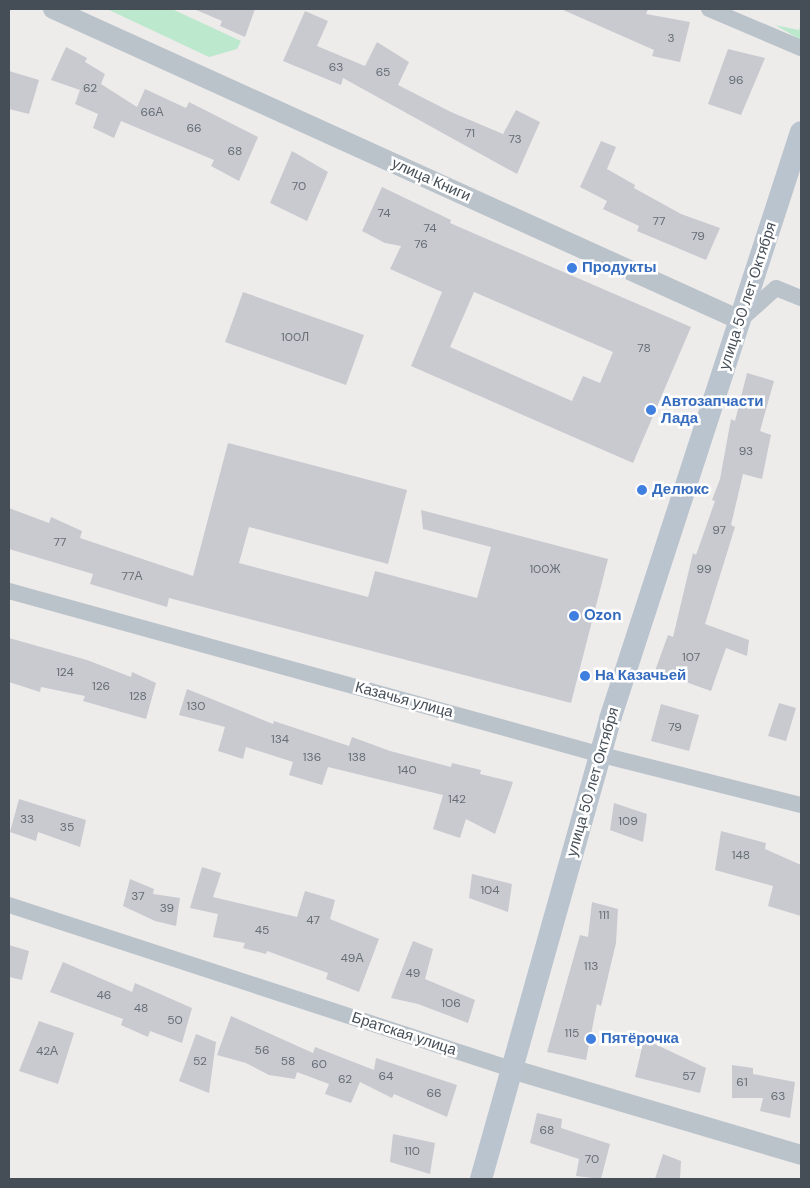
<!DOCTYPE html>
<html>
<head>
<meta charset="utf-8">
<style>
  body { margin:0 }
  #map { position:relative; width:810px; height:1188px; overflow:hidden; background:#eeebeb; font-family:"DM Sans",sans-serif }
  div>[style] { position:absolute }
  .green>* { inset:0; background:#bce9cd }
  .building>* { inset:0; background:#c8cad0 }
  .minor>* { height:16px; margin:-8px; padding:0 8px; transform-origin:8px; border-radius:8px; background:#bac3ca }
  .tertiary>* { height:20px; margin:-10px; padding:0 10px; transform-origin:10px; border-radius:10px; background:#bac3ca }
  .secondary>* { height:22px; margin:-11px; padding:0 11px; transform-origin:11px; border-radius:11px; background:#bac4ce }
  .dots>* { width:14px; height:14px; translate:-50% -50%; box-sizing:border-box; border:2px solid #fff; border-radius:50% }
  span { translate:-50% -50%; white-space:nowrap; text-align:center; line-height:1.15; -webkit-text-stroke:5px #fff; paint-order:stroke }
  .number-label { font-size:12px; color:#666d75 }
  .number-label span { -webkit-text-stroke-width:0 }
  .street-label { font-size:15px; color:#454e57 }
  .shop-label { font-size:15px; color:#366cbe; font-weight:700 }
  .left { translate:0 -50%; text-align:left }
  .frame { position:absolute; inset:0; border:10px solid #454e57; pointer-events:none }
</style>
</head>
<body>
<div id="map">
  <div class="green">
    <div style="clip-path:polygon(107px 9px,172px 9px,241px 41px,237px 49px,209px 57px)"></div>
    <div style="clip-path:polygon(801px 23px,801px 40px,775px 25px,799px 30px)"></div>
  </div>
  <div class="building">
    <div style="clip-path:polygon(194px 9px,255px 9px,245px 37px,220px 26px,222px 21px)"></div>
    <div style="clip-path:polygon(561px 9px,648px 9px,646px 14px,690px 22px,680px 62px,652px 56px,654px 50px)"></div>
    <div style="clip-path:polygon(305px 11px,328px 21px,317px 46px,365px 66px,377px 42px,409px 62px,398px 85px,451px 112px,503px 134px,516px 110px,540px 122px,517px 174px,343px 78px,341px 85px,283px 61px)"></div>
    <div style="clip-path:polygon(66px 47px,87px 58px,85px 62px,105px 74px,101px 84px,137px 107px,145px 89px,186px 108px,189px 102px,258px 137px,239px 181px,211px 166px,214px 160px,121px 121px,114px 138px,93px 128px,98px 114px,75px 104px,80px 90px,51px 80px)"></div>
    <div style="clip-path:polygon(728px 49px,765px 58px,741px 115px,708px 104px)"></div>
    <div style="clip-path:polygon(9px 71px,39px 80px,29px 114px,9px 109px)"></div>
    <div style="clip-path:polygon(601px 141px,616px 147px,607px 169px,635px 185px,634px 188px,681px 214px,720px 228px,706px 260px,637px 231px,639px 226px,603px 209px,607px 201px,580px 187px)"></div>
    <div style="clip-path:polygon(292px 151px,328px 172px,307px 221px,270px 203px)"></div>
    <div style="clip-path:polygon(evenodd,382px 187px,451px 220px,450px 223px,691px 327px,633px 463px,411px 366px,442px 292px,390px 269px,401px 246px,385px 243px,362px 231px,382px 187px,474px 292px,613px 352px,600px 383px,583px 376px,572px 401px,450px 347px,474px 292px)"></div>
    <div style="clip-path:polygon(243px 292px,364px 335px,346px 385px,225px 342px)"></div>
    <div style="clip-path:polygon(747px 373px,774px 381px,760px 431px,771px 435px,762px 479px,743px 474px,731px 525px,735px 527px,705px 624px,749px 640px,747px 656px,726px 648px,711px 691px,655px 671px,668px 635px,673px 637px,693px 553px,696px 555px,715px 501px,712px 500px,720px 479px,731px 419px,735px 421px)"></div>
    <div style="clip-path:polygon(228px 443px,407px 490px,388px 564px,249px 527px,239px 563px,368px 597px,375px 571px,477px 598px,491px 547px,423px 529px,421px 510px,608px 559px,571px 703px,169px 598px,167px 607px,90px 584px,93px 574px,9px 549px,9px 508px,49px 523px,51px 517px,82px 531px,80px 538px,193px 576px)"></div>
    <div style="clip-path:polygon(9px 638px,87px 660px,131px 677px,132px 672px,156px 683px,146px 719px,83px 701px,85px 696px,41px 687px,40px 692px,9px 682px)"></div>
    <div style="clip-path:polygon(187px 689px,273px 724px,274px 721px,349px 746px,352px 737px,390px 751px,451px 767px,452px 763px,481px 770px,480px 774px,513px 782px,495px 834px,466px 819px,460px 838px,433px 829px,443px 795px,328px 767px,322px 785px,289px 775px,293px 762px,246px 747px,243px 759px,218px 751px,225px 727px,179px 715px)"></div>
    <div style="clip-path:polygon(779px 703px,796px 708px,786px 741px,768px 736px)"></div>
    <div style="clip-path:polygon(661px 704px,699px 715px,689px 751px,651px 741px)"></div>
    <div style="clip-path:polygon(19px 799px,86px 820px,80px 847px,38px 832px,36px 841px,10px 832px)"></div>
    <div style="clip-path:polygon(614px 803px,647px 814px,643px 842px,610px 830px)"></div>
    <div style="clip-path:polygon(721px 831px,766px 843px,765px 849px,801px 865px,801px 916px,768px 906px,773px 886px,715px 870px)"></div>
    <div style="clip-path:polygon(202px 867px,221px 873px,213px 897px,297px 917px,305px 891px,335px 900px,330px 919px,379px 939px,359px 992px,326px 979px,328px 973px,267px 951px,266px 954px,243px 948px,245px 943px,213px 937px,218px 914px,190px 908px)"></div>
    <div style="clip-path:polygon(472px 874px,512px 884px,508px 912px,469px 898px)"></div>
    <div style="clip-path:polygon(130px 879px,154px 889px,153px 894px,180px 898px,176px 926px,155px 921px,123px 906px)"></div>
    <div style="clip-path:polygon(592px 902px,618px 909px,616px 943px,601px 1006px,597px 1004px,586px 1060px,547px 1052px,580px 935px,588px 937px)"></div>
    <div style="clip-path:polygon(413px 941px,433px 949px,425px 979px,475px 1000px,468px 1023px,418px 1004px,391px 998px)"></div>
    <div style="clip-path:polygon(9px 945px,29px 951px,22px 980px,9px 977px)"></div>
    <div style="clip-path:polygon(63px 962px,132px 992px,135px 983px,192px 1008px,182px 1043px,150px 1031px,148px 1037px,121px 1025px,123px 1019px,50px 992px)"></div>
    <div style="clip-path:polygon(231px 1016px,313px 1053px,315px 1047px,374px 1070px,376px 1058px,457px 1085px,447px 1117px,394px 1094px,392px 1098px,360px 1082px,351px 1103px,325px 1094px,329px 1084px,297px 1072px,295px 1079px,269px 1075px,246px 1063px,217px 1055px)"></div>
    <div style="clip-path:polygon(39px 1021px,74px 1033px,58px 1084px,19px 1071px)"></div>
    <div style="clip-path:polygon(196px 1034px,216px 1042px,209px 1093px,179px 1081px)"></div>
    <div style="clip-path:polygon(644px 1039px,706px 1068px,700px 1093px,635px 1077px)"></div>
    <div style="clip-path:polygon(732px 1065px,753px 1068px,753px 1074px,795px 1082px,790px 1118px,760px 1111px,763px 1098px,732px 1098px)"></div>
    <div style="clip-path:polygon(537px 1113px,562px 1119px,561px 1128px,610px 1144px,601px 1179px,576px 1176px,579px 1159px,530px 1143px)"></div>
    <div style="clip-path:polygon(393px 1134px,435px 1143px,430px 1174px,390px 1162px)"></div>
    <div style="clip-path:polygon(663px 1154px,681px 1161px,680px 1179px,655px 1179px)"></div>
  </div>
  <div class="minor">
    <div style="left:709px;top:9px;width:100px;rotate:23deg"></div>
    <div style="left:740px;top:320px;width:48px;rotate:-41.6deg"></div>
    <div style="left:776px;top:288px;width:27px;rotate:22deg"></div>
    <div style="left:9px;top:591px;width:615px;rotate:15.46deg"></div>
    <div style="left:602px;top:755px;width:205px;rotate:14.1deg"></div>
    <div style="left:9px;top:905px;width:528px;rotate:18.09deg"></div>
  </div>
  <div class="tertiary">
    <div style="left:53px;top:9px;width:754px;rotate:24.36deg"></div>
    <div style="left:511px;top:1069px;width:302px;rotate:16.5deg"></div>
  </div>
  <div class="secondary">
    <div style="left:481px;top:1179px;width:478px;rotate:-74.3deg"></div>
    <div style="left:610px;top:719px;width:617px;rotate:-71.98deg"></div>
  </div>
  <div class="dots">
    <div style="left:572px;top:268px;background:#3f7fe0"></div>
    <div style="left:651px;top:410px;background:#3f7fe0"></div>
    <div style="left:642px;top:490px;background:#3f7fe0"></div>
    <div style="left:574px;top:616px;background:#3f7fe0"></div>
    <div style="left:585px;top:676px;background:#3f7fe0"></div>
    <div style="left:591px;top:1039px;background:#3f7fe0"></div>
  </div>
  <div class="number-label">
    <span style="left:671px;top:39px">3</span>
    <span style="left:336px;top:68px">63</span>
    <span style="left:383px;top:73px">65</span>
    <span style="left:736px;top:81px">96</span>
    <span style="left:90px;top:89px">62</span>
    <span style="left:152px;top:113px">66А</span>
    <span style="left:194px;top:129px">66</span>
    <span style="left:470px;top:134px">71</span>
    <span style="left:515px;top:140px">73</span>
    <span style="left:235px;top:152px">68</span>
    <span style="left:299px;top:187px">70</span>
    <span style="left:384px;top:214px">74</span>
    <span style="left:659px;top:222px">77</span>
    <span style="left:430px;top:229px">74</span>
    <span style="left:698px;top:237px">79</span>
    <span style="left:421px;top:245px">76</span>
    <span style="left:295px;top:338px">100Л</span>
    <span style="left:644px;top:349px">78</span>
    <span style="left:746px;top:452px">93</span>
    <span style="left:719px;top:531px">97</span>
    <span style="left:60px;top:543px">77</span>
    <span style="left:545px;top:570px">100Ж</span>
    <span style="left:704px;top:570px">99</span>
    <span style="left:132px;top:577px">77А</span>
    <span style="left:691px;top:658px">107</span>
    <span style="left:65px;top:673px">124</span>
    <span style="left:101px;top:687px">126</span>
    <span style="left:138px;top:697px">128</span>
    <span style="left:196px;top:707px">130</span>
    <span style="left:675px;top:728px">79</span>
    <span style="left:280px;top:740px">134</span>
    <span style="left:312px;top:758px">136</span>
    <span style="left:357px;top:758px">138</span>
    <span style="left:407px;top:771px">140</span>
    <span style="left:457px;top:800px">142</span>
    <span style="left:27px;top:820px">33</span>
    <span style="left:628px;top:822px">109</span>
    <span style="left:67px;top:828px">35</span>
    <span style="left:741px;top:856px">148</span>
    <span style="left:490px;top:891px">104</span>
    <span style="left:138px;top:897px">37</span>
    <span style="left:167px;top:909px">39</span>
    <span style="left:604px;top:916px">111</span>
    <span style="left:313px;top:921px">47</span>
    <span style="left:262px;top:931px">45</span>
    <span style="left:352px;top:959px">49А</span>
    <span style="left:591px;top:967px">113</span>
    <span style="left:413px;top:974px">49</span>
    <span style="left:104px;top:996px">46</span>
    <span style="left:451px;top:1004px">106</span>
    <span style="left:141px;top:1009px">48</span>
    <span style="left:175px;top:1021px">50</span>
    <span style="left:572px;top:1034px">115</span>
    <span style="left:262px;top:1051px">56</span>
    <span style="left:47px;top:1052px">42А</span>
    <span style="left:200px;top:1062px">52</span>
    <span style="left:288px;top:1062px">58</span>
    <span style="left:319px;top:1065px">60</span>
    <span style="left:386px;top:1077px">64</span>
    <span style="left:689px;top:1077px">57</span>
    <span style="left:345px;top:1080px">62</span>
    <span style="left:742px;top:1083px">61</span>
    <span style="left:434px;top:1094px">66</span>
    <span style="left:778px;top:1097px">63</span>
    <span style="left:547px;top:1131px">68</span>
    <span style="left:412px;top:1152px">110</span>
    <span style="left:592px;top:1160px">70</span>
  </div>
  <div class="street-label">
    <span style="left:431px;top:180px;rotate:24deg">улица Книги</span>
    <span style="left:748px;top:296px;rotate:-72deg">улица 50 лет Октября</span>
    <span style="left:404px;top:700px;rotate:15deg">Казачья улица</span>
    <span style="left:593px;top:782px;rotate:-74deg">улица 50 лет Октября</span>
    <span style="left:404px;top:1034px;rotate:18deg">Братская улица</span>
  </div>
  <div class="shop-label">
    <span class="left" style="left:582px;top:268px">Продукты</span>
    <span class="left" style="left:661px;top:410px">Автозапчасти<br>Лада</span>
    <span class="left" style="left:652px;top:490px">Делюкс</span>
    <span class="left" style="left:584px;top:616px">Ozon</span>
    <span class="left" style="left:595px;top:676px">На Казачьей</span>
    <span class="left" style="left:601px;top:1039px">Пятёрочка</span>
  </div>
  <div class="frame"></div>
</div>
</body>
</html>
